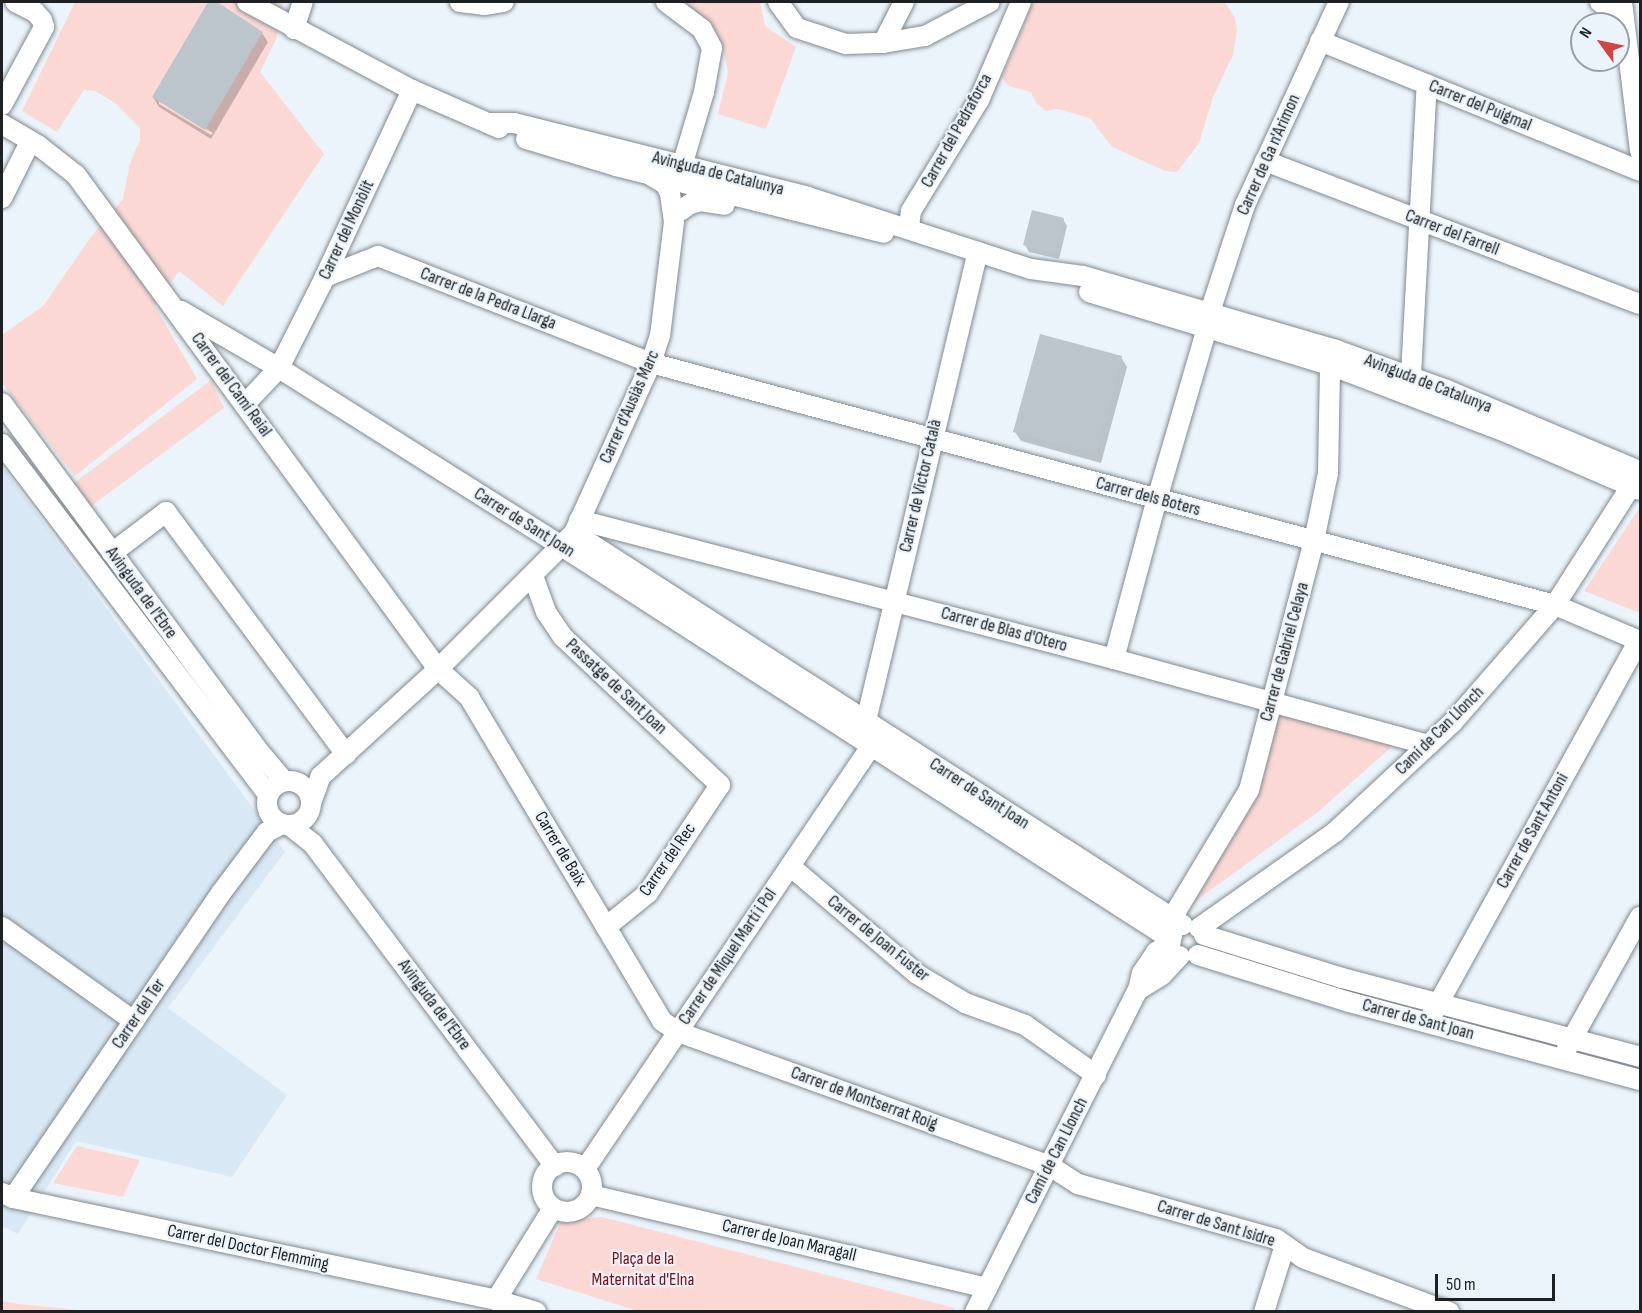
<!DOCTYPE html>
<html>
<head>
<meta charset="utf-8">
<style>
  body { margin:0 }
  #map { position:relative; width:1642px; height:1313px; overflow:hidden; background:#ebf4fb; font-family:"Sofia Sans Condensed",sans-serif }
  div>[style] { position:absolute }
  .built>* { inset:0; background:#d8e8f4 }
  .green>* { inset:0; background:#fbd8d4 }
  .shadow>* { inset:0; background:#0003 }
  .building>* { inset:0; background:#bcc5cc }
  .roads { filter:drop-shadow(0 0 2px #818a90) drop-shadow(0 0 2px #818a90) }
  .minor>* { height:20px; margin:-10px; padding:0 10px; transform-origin:10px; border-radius:10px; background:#fff }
  .minor>.ring { margin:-10px; padding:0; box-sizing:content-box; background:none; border:20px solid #fff; border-radius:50% }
  span { translate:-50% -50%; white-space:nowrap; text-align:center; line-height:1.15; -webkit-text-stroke:4.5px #ebf4fb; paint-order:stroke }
  .street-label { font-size:18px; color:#1d2123 }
  .park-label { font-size:18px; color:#890c15 }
  .frame { position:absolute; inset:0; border:3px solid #1d2123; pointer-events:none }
  .north { position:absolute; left:1570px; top:12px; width:60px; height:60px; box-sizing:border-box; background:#ebf4fb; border:2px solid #99a0a5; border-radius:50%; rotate:303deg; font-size:16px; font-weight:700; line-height:24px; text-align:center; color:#1d2123 }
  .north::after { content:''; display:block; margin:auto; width:21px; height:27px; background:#d24341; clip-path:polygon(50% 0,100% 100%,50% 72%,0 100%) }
  .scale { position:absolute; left:1435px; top:1274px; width:120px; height:27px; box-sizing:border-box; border:3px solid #1d2123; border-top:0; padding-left:8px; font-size:18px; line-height:21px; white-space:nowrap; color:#1d2123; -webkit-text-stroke:4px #ebf4fb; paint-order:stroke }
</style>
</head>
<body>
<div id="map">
  <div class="built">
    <div style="clip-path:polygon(2px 466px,285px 852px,168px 1008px,287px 1095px,232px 1177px,76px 1141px,18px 1234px,2px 1226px)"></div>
  </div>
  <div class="green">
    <div style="clip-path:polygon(75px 2px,283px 2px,277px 37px,260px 72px,324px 154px,223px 306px,179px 271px,155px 306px,197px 379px,75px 476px,2px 383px,2px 335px,43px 306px,91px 237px,123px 199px,130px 163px,140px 140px,140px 128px,115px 103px,95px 91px,84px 90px,57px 132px,22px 111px)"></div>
    <div style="clip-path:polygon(679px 2px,760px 2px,765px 26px,796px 47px,766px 129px,718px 114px,728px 72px,723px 48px,711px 27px)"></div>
    <div style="clip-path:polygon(1033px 2px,1225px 2px,1235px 18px,1237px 30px,1233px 55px,1213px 97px,1199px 143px,1177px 172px,1165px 171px,1112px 147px,1090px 118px,1058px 109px,1046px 111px,1036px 103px,1031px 92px,1009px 86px,1002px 78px)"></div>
    <div style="clip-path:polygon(211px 380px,224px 408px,90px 507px,74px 483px)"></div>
    <div style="clip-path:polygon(1640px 507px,1640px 613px,1584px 591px)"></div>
    <div style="clip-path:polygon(1275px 711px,1396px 743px,1319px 811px,1186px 908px)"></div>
    <div style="clip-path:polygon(77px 1146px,140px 1160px,123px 1197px,53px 1183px)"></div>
    <div style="clip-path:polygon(602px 1217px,955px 1308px,953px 1312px,638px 1311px,536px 1279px,561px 1221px)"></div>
    <div style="clip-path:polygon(2px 1301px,19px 1304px,88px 1311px,2px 1311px)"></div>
  </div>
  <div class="shadow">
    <div style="clip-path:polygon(evenodd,210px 2px,215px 2px,262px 33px,268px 42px,211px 139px,159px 107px,153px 97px,210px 2px,159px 100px,213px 133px,211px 135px,159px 104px,159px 100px)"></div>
    <div style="clip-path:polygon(1063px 219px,1067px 226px,1059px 259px,1029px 252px,1025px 245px)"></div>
    <div style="clip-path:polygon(1121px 357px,1127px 367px,1101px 463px,1021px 441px,1015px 432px)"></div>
  </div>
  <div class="building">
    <div style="clip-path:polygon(208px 2px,217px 2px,263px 32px,205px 130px,152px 97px)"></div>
    <div style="clip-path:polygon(1032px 210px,1064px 218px,1055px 253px,1023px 245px)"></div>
    <div style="clip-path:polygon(1040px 334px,1122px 356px,1096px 454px,1013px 432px)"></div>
  </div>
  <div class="roads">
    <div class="minor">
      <div style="left:247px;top:2px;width:187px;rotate:28.1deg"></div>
      <div style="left:412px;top:90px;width:95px;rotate:23.6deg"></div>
      <div style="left:460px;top:2px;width:24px;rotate:7deg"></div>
      <div style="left:484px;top:5px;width:20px;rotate:-9deg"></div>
      <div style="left:666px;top:2px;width:45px;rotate:36.9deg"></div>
      <div style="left:702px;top:29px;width:21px;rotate:62deg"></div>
      <div style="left:712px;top:48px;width:45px;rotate:100.3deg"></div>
      <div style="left:704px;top:92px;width:77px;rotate:106.6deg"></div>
      <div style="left:682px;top:166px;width:13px;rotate:48deg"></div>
      <div style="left:778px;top:2px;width:32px;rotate:54deg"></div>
      <div style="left:797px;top:28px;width:52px;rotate:18.1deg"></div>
      <div style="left:846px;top:44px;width:37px;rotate:-2deg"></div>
      <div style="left:883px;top:43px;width:43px;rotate:-9.5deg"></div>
      <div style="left:925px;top:36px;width:73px;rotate:-27.6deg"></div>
      <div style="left:1600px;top:2px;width:29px;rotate:34deg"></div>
      <div style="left:1622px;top:2px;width:150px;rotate:83.1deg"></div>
      <div style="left:294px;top:29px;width:28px;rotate:-72deg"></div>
      <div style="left:1320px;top:41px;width:345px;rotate:22.1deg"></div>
      <div style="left:883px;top:43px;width:46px;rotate:-62.9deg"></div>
      <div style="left:2px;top:105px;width:89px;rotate:-61.7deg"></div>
      <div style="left:44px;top:27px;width:7px;rotate:-106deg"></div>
      <div style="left:42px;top:20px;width:11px;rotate:-131deg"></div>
      <div style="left:35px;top:12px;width:22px;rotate:-153deg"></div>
      <div style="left:489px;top:123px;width:25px"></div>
      <div style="left:514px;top:123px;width:303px;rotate:14.1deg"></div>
      <div style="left:808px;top:197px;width:234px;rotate:17.9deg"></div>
      <div style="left:1031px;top:269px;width:52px;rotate:7.7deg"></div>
      <div style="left:1083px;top:276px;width:264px;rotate:16.3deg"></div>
      <div style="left:1336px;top:350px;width:118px;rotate:19.8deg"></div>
      <div style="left:1447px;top:390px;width:209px;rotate:22.8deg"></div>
      <div style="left:2px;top:124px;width:43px;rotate:30.7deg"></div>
      <div style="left:39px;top:146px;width:47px;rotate:38.1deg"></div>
      <div style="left:76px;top:175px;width:612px;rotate:53.77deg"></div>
      <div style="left:438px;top:669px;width:42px;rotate:42.1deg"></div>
      <div style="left:469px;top:697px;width:377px;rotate:59.2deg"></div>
      <div style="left:662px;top:1021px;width:19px;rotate:35deg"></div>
      <div style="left:678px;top:1032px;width:395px;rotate:19.8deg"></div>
      <div style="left:1050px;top:1166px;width:33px;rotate:33deg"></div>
      <div style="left:1078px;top:1184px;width:205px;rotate:15.5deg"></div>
      <div style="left:1276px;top:1239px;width:33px;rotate:35deg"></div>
      <div style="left:1303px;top:1258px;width:156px;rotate:20.3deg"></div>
      <div style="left:526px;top:139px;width:94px;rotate:16.7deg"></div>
      <div style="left:616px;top:166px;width:276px;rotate:14deg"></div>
      <div style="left:1265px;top:161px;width:401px;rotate:20.9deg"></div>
      <div style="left:2px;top:198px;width:63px;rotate:-63.4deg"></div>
      <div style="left:680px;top:211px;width:12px;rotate:-35deg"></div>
      <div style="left:690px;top:204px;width:11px;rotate:-15deg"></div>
      <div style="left:701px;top:201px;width:24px;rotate:9deg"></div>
      <div style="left:909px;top:227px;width:16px;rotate:-83deg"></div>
      <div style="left:911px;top:211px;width:130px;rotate:-58.5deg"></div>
      <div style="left:979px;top:100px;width:107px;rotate:-66.8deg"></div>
      <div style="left:325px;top:277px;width:57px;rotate:-21.6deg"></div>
      <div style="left:378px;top:256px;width:293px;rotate:21.4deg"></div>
      <div style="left:651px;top:363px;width:936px;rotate:14.99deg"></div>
      <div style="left:1555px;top:605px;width:92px;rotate:23deg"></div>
      <div style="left:1089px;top:292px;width:252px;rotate:16.9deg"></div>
      <div style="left:1330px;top:365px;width:191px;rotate:20.9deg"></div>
      <div style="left:1508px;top:433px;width:144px;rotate:23.4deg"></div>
      <div style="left:181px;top:311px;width:113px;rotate:30.2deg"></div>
      <div style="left:279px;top:368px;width:345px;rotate:32.2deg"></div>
      <div style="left:571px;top:552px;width:699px;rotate:32.85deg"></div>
      <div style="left:1158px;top:931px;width:15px;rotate:16deg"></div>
      <div style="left:1210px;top:312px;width:113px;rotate:-71.9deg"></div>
      <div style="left:1245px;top:205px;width:224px;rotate:-65.2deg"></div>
      <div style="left:1411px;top:375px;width:291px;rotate:-86.9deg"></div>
      <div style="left:2px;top:403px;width:428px;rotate:53.6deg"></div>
      <div style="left:256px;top:748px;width:43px;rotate:49.7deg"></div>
      <div style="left:245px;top:404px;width:50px;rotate:-46.6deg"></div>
      <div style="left:279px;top:368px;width:95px;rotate:-63.2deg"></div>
      <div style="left:322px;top:283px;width:213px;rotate:-65deg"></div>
      <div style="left:2px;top:444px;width:440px;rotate:52.8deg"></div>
      <div style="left:579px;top:520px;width:553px;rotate:14.56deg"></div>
      <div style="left:1114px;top:659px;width:326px;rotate:15.3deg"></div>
      <div style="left:574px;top:533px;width:724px;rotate:32.77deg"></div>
      <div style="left:112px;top:553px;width:68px;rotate:-37.2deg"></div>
      <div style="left:166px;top:512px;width:302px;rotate:53.4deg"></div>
      <div style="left:533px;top:576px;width:38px;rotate:70deg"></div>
      <div style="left:546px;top:612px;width:30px;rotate:56deg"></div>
      <div style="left:563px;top:637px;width:216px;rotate:43.3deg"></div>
      <div style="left:720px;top:785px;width:130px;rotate:123.7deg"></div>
      <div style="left:648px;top:893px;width:54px;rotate:141deg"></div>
      <div style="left:1114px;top:659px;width:166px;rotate:-75deg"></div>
      <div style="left:1157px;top:499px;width:178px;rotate:-73.7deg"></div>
      <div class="ring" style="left:267px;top:781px;width:24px;height:24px"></div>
      <div style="left:311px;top:803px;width:29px;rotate:-70deg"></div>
      <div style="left:321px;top:776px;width:159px;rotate:-42.4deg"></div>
      <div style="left:438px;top:669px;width:192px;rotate:-45deg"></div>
      <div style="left:574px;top:533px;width:187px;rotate:-65.6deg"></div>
      <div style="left:651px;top:363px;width:28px;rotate:-72deg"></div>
      <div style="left:660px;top:336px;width:115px;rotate:-83deg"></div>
      <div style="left:674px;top:222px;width:29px;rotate:-98deg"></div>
      <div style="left:670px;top:193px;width:10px;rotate:-119deg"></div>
      <div style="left:665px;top:184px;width:17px;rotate:-149deg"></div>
      <div style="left:289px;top:825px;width:31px;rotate:38deg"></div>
      <div style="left:313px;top:844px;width:403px;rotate:53.1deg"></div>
      <div style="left:790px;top:866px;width:167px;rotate:40.4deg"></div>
      <div style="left:917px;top:974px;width:56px;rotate:31.1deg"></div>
      <div style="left:965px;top:1003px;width:64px;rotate:20.1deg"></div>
      <div style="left:1025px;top:1025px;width:87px;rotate:35.2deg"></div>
      <div style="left:1172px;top:918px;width:149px;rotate:-59deg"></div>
      <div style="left:1249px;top:790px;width:257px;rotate:-75.4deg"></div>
      <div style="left:1314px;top:541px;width:69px;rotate:-78.4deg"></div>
      <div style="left:1328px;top:473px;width:108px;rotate:-88.9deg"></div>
      <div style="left:2px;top:927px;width:162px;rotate:35.5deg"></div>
      <div style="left:1199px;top:928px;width:166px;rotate:-35.2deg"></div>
      <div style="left:1335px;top:832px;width:161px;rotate:-43deg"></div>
      <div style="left:1453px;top:722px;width:155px;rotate:-48.9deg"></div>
      <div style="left:1555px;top:605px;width:141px;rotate:-57.4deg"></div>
      <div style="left:1204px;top:935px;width:145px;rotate:17.3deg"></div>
      <div style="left:1342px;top:978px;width:308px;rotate:14.8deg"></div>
      <div style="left:1198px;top:955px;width:158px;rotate:17.3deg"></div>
      <div style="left:1349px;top:1002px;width:301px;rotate:15deg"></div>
      <div style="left:1138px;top:990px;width:28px;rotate:-32deg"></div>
      <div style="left:1162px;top:975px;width:26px;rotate:-47deg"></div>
      <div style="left:1432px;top:1015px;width:428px;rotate:-61.1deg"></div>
      <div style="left:1567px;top:1048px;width:150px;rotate:-60.9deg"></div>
      <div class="ring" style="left:542px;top:1162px;width:30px;height:30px"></div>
      <div style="left:585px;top:1169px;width:512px;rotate:-55.91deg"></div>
      <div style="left:872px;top:745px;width:25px;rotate:-104deg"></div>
      <div style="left:866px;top:721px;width:482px;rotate:-76.6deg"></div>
      <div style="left:2px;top:1193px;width:12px;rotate:24deg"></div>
      <div style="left:13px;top:1198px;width:494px;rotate:11.9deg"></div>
      <div style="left:496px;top:1300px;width:42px;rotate:16.7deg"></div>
      <div style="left:591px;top:1195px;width:407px;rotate:13.2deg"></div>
      <div style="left:13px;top:1198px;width:369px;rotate:-55.7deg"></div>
      <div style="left:221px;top:893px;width:76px;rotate:-53deg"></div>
      <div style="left:267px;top:832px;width:17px;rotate:-28deg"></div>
      <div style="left:496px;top:1300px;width:108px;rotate:-58.2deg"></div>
      <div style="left:975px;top:1312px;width:361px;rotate:-63.2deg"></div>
      <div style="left:1138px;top:990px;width:17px;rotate:-77deg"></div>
      <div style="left:1142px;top:973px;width:25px;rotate:-56deg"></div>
      <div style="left:1156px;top:952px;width:18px;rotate:-34deg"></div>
      <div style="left:1264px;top:1312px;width:70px;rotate:-72.6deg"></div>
    </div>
  </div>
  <div class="street-label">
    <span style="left:1480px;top:106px;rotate:22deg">Carrer del Puigmal</span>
    <span style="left:957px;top:131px;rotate:-61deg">Carrer del Pedraforca</span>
    <span style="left:1269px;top:155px;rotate:-66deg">Carrer de Ga n'Arimon</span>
    <span style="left:718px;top:174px;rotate:14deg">Avinguda de Catalunya</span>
    <span style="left:347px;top:230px;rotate:-65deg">Carrer del Monòlit</span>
    <span style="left:1452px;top:233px;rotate:21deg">Carrer del Farrell</span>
    <span style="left:488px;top:299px;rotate:21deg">Carrer de la Pedra Llarga</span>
    <span style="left:1428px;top:384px;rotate:21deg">Avinguda de Catalunya</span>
    <span style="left:231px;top:385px;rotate:54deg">Carrer del Camí Reial</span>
    <span style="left:630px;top:407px;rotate:-66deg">Carrer d'Ausiàs Marc</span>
    <span style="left:921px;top:486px;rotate:-77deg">Carrer de Victor Català</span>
    <span style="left:1148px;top:497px;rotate:15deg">Carrer dels Boters</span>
    <span style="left:524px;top:523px;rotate:32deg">Carrer de Sant Joan</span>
    <span style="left:141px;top:593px;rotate:54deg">Avinguda de l'Ebre</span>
    <span style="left:1004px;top:630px;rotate:15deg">Carrer de Blas d'Otero</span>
    <span style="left:1285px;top:652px;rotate:-75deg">Carrer de Gabriel Celaya</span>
    <span style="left:616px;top:687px;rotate:43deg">Passatge de Sant Joan</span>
    <span style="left:1440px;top:731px;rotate:-45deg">Camí de Can Llonch</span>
    <span style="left:979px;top:794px;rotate:33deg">Carrer de Sant Joan</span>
    <span style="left:1533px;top:831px;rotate:-61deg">Carrer de Sant Antoni</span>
    <span style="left:560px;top:849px;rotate:59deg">Carrer de Baix</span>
    <span style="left:668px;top:860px;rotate:-55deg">Carrer del Rec</span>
    <span style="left:878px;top:939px;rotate:39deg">Carrer de Joan Fuster</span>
    <span style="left:728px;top:957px;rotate:-56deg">Carrer de Miquel Martí i Pol</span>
    <span style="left:434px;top:1005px;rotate:53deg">Avinguda de l'Ebre</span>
    <span style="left:139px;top:1014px;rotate:-56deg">Carrer del Ter</span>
    <span style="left:1418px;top:1020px;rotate:15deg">Carrer de Sant Joan</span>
    <span style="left:864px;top:1099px;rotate:20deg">Carrer de Montserrat Roig</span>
    <span style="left:1057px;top:1151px;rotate:-63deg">Camí de Can Llonch</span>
    <span style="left:1216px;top:1224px;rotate:17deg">Carrer de Sant Isidre</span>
    <span style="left:789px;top:1241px;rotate:13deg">Carrer de Joan Maragall</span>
    <span style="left:248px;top:1248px;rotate:12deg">Carrer del Doctor Flemming</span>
  </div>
  <div class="park-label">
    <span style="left:643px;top:1270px">Plaça de la<br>Maternitat d'Elna</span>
  </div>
  <div class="frame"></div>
  <div class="north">N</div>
  <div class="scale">50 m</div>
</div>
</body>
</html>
